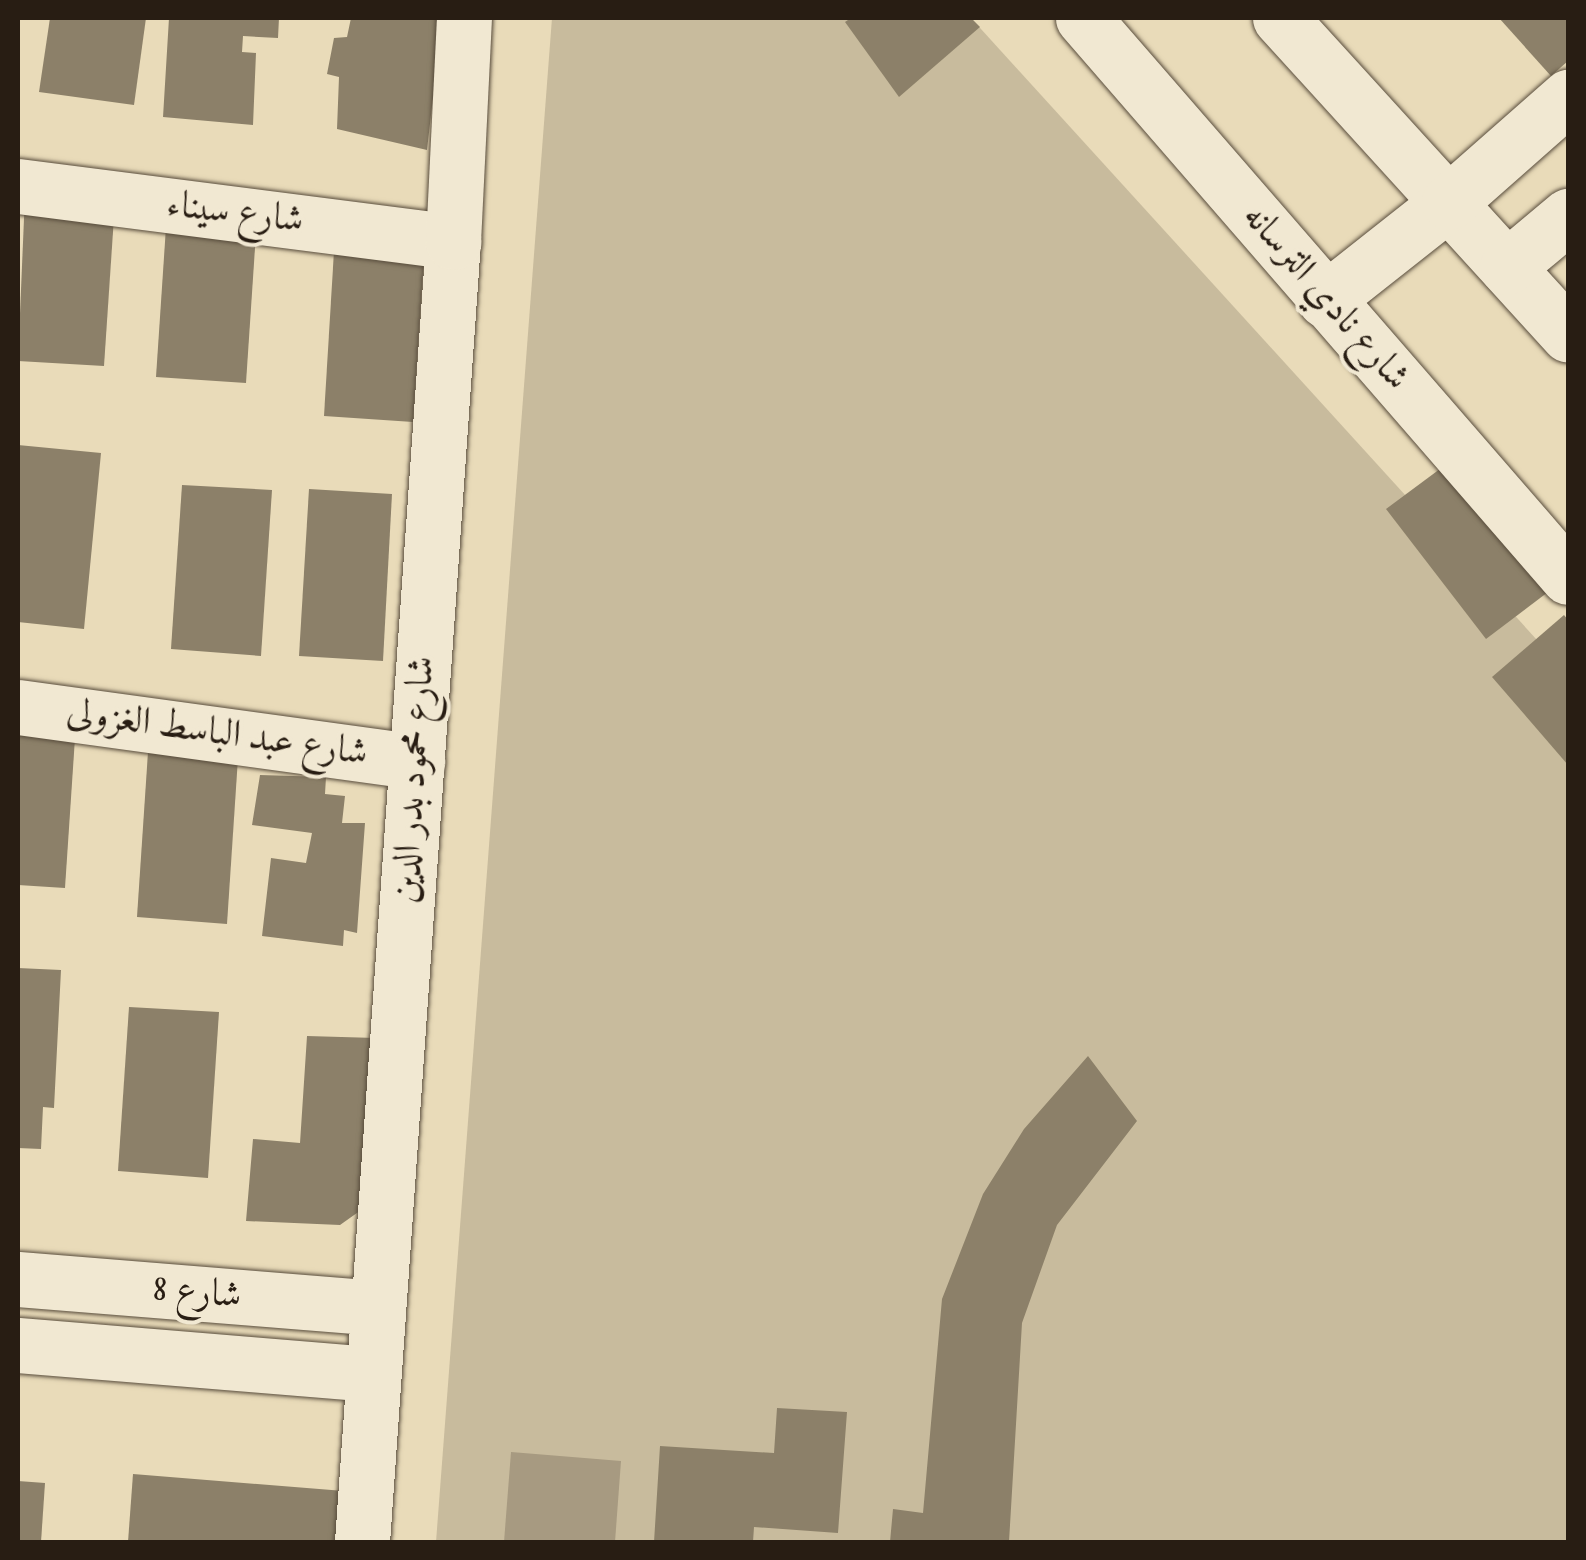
<!DOCTYPE html>
<html>
<head>
<meta charset="utf-8">
<style>
  body { margin:0 }
  #map { position:relative; width:1586px; height:1560px; overflow:hidden; background:#e9dbb9; font-family:"IM FELL English",Amiri,serif }
  div>[style] { position:absolute }
  .green>* { inset:0; background:#c8bb9d }
  .water>* { inset:0; background:#a79a81 }
  .building>* { inset:0; background:#8c8069 }
  .roads { filter:drop-shadow(0 0 2px #584c3c) drop-shadow(0 0 2px #584c3c) }
  .street>* { height:55px; margin:-27.5px; padding:0 27.5px; transform-origin:27.5px; border-radius:27.5px; background:#f1e8d2 }
  span { translate:-50% -50%; white-space:nowrap; text-align:center; line-height:1.15; -webkit-text-stroke:8px #f1e8d2; paint-order:stroke }
  .street-label { font-size:38px; color:#281d13 }
  .frame { position:absolute; inset:0; border:20px solid #281d13; pointer-events:none }
</style>
</head>
<body>
<div id="map">
  <div class="green">
    <div style="clip-path:polygon(552px 18px,971px 18px,1568px 674px,1568px 1542px,436px 1542px)"></div>
  </div>
  <div class="water">
    <div style="clip-path:polygon(511px 1452px,621px 1461px,615px 1542px,504px 1542px)"></div>
  </div>
  <div class="building">
    <div style="clip-path:polygon(50px 18px,146px 18px,134px 105px,39px 92px)"></div>
    <div style="clip-path:polygon(169px 18px,279px 18px,278px 38px,243px 36px,242px 52px,256px 53px,253px 125px,163px 117px)"></div>
    <div style="clip-path:polygon(351px 18px,442px 18px,427px 150px,337px 129px,339px 77px,327px 74px,334px 38px,347px 37px)"></div>
    <div style="clip-path:polygon(851px 18px,971px 18px,980px 27px,899px 97px,845px 22px)"></div>
    <div style="clip-path:polygon(1499px 18px,1568px 18px,1568px 61px,1551px 76px)"></div>
    <div style="clip-path:polygon(25px 195px,115px 202px,104px 366px,18px 361px)"></div>
    <div style="clip-path:polygon(167px 212px,257px 218px,246px 383px,156px 377px)"></div>
    <div style="clip-path:polygon(334px 251px,424px 257px,413px 422px,324px 416px)"></div>
    <div style="clip-path:polygon(18px 445px,101px 453px,84px 629px,18px 622px)"></div>
    <div style="clip-path:polygon(1448px 463px,1548px 592px,1486px 639px,1386px 509px)"></div>
    <div style="clip-path:polygon(182px 485px,272px 490px,261px 656px,171px 649px)"></div>
    <div style="clip-path:polygon(309px 489px,392px 494px,383px 661px,299px 656px)"></div>
    <div style="clip-path:polygon(1564px 615px,1568px 620px,1568px 765px,1492px 677px)"></div>
    <div style="clip-path:polygon(18px 719px,76px 723px,65px 888px,18px 885px)"></div>
    <div style="clip-path:polygon(148px 752px,238px 758px,227px 924px,137px 917px)"></div>
    <div style="clip-path:polygon(260px 775px,326px 777px,325px 794px,345px 796px,342px 823px,365px 823px,357px 933px,344px 930px,343px 946px,262px 936px,271px 858px,306px 863px,312px 833px,252px 825px)"></div>
    <div style="clip-path:polygon(18px 968px,61px 970px,54px 1108px,43px 1107px,41px 1149px,18px 1148px)"></div>
    <div style="clip-path:polygon(129px 1007px,219px 1012px,208px 1178px,118px 1171px)"></div>
    <div style="clip-path:polygon(307px 1036px,376px 1038px,371px 1203px,340px 1225px,246px 1221px,253px 1139px,300px 1143px)"></div>
    <div style="clip-path:polygon(1088px 1056px,1137px 1121px,1057px 1225px,1022px 1323px,1009px 1542px,890px 1542px,893px 1509px,923px 1513px,942px 1299px,983px 1194px,1024px 1129px)"></div>
    <div style="clip-path:polygon(777px 1408px,847px 1412px,838px 1533px,754px 1527px,753px 1542px,654px 1542px,660px 1446px,774px 1453px)"></div>
    <div style="clip-path:polygon(133px 1474px,344px 1491px,340px 1542px,128px 1542px)"></div>
    <div style="clip-path:polygon(18px 1481px,45px 1483px,41px 1542px,18px 1542px)"></div>
  </div>
  <div class="roads">
    <div class="street">
      <div style="left:1083px;top:18px;width:740px;rotate:49.05deg"></div>
      <div style="left:1280px;top:18px;width:428px;rotate:47.7deg"></div>
      <div style="left:18px;top:186px;width:439px;rotate:7.3deg"></div>
      <div style="left:1507px;top:267px;width:80px;rotate:-39.9deg"></div>
      <div style="left:1325px;top:300px;width:158px;rotate:-38.3deg"></div>
      <div style="left:1449px;top:202px;width:159px;rotate:-41.4deg"></div>
      <div style="left:18px;top:707px;width:403px;rotate:7.8deg"></div>
      <div style="left:18px;top:1279px;width:360px;rotate:4.6deg"></div>
      <div style="left:18px;top:1345px;width:356px;rotate:4.7deg"></div>
      <div style="left:362px;top:1542px;width:1303px;rotate:-86deg"></div>
      <div style="left:453px;top:242px;width:224px;rotate:-87.2deg"></div>
    </div>
  </div>
  <div class="street-label">
    <span style="left:235px;top:214px;rotate:7deg">شارع سيناء</span>
    <span style="left:1325px;top:298px;rotate:49deg">شارع نادي الترسانه</span>
    <span style="left:217px;top:734px;rotate:8deg">شارع عبد الباسط الغزولى</span>
    <span style="left:415px;top:780px;rotate:-86deg">شارع محمود بدر الدين</span>
    <span style="left:197px;top:1294px;rotate:5deg">شارع 8</span>
  </div>
  <div class="frame"></div>
</div>
</body>
</html>
